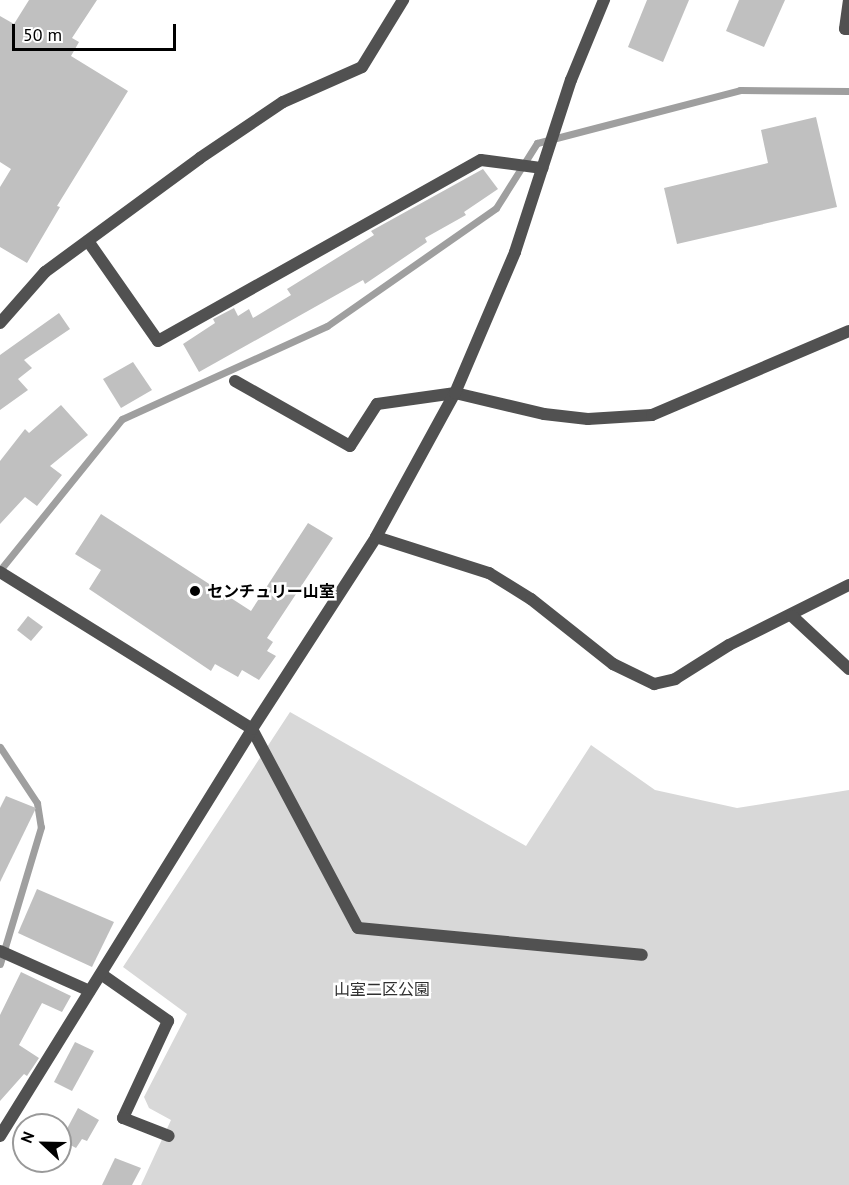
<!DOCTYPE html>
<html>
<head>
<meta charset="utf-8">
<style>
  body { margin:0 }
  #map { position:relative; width:849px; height:1185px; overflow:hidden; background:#fff; font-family:"PT Sans","Noto Sans JP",sans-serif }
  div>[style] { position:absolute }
  .green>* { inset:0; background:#d8d8d8 }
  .stream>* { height:7px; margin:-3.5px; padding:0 3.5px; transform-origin:3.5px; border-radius:3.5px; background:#9f9f9f }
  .building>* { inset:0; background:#c0c0c0 }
  .minor>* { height:12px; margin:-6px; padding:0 6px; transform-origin:6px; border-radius:6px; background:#515151 }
  .dots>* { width:16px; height:16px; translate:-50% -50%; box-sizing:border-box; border:3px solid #fff; border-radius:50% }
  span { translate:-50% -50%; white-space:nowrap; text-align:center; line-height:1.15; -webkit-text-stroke:5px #fff; paint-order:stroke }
  .poi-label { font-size:16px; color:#000; font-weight:700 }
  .left { translate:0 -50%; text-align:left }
  .park-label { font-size:16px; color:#2f2f2f }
  .north { position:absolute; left:12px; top:1113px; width:60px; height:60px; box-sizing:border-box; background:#fff; border:2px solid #999; border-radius:50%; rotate:292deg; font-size:16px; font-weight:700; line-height:24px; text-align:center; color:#000 }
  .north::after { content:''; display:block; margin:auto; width:21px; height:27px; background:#000; clip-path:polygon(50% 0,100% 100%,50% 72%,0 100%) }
  .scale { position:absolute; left:12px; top:24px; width:164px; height:27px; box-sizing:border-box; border:3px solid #000; border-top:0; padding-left:8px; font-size:18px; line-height:21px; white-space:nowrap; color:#000; -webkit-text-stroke:4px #fff; paint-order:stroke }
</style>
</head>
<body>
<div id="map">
  <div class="green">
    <div style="clip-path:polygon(290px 712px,526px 846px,591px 745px,655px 790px,737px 808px,849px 790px,849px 1185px,141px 1185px,171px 1120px,149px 1108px,144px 1097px,187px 1014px,123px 967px)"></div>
  </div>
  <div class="stream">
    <div style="left:0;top:570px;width:194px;rotate:-51.1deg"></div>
    <div style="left:122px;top:419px;width:225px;rotate:-24.4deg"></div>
    <div style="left:327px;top:326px;width:206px;rotate:-34.9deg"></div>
    <div style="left:496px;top:208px;width:77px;rotate:-57.8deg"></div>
    <div style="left:537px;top:143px;width:210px;rotate:-14.6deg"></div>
    <div style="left:740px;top:90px;width:109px;rotate:0.5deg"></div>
    <div style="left:0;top:747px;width:67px;rotate:56.5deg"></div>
    <div style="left:37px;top:803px;width:24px;rotate:81deg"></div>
    <div style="left:41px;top:827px;width:143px;rotate:106.7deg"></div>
  </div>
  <div class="building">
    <div style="clip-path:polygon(29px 0,97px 0,72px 38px,79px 42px,71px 56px,128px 91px,57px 206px,60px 207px,27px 263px,0 247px,0 187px,11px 169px,0 162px,0 16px,14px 24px)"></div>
    <div style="clip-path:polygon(647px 0,689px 0,663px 62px,628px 47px)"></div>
    <div style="clip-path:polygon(739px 0,785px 0,764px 47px,726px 31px)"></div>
    <div style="clip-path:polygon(816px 117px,837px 207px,677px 244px,664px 188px,768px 163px,761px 130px)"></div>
    <div style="clip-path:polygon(483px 169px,498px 189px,464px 212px,466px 215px,425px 238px,427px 242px,365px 284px,363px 280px,199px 372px,183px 344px,215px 323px,213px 319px,234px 308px,238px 316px,249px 309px,253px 318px,291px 295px,287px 289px,374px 235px,371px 231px)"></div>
    <div style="clip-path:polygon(59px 313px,70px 329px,24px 360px,32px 368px,18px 379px,28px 390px,0 410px,0 355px)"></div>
    <div style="clip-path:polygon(133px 362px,152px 390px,121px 408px,103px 379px)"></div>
    <div style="clip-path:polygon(61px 405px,88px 435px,50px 466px,62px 475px,37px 506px,25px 497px,0 524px,0 461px,25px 429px,29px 433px)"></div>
    <div style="clip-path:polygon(101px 514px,251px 611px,308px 523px,333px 538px,267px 638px,273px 642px,267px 651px,276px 656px,259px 680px,242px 670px,238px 677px,215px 664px,211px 671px,89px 589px,101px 570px,75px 554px)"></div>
    <div style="clip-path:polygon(28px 616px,43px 627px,31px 641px,17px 630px)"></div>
    <div style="clip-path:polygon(6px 796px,36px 808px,0 882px,0 808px)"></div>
    <div style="clip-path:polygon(37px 889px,114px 922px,92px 967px,18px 933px)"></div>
    <div style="clip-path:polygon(21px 972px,71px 996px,62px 1012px,42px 1003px,19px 1045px,39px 1058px,27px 1076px,24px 1074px,0 1101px,0 1015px)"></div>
    <div style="clip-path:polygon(75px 1042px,94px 1051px,72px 1091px,54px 1082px)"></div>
    <div style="clip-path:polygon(78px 1108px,99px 1120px,87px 1141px,82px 1139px,76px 1148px,61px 1140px)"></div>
    <div style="clip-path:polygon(115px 1158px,141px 1168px,132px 1185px,102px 1185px)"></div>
  </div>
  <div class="minor">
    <div style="left:849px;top:0;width:29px;rotate:98deg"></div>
    <div style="left:845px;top:29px;width:4px"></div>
    <div style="left:88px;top:241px;width:122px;rotate:55deg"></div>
    <div style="left:158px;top:341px;width:370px;rotate:-29.3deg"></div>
    <div style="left:481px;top:160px;width:62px;rotate:7.5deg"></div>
    <div style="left:0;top:323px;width:68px;rotate:-48.6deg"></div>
    <div style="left:45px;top:272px;width:192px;rotate:-36.3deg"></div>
    <div style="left:200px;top:158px;width:100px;rotate:-34deg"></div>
    <div style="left:283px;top:102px;width:86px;rotate:-23.9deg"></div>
    <div style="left:362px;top:67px;width:79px;rotate:-58.5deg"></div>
    <div style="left:235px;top:381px;width:132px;rotate:29.5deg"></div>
    <div style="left:350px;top:446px;width:50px;rotate:-57.3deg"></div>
    <div style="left:377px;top:404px;width:79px;rotate:-8deg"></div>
    <div style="left:455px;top:393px;width:91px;rotate:13.3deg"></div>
    <div style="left:544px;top:414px;width:44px;rotate:6.5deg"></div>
    <div style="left:588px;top:419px;width:64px;rotate:-3.6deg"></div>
    <div style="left:652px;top:415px;width:214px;rotate:-23.1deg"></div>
    <div style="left:376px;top:537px;width:119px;rotate:17.7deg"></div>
    <div style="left:489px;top:573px;width:49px;rotate:31.8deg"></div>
    <div style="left:531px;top:599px;width:105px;rotate:38.4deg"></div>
    <div style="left:613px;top:664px;width:46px;rotate:26deg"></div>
    <div style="left:654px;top:684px;width:22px;rotate:-13deg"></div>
    <div style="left:675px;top:679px;width:64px;rotate:-32.2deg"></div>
    <div style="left:729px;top:645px;width:134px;rotate:-26.6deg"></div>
    <div style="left:0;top:572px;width:297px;rotate:31.9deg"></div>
    <div style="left:252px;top:729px;width:225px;rotate:62deg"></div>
    <div style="left:358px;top:928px;width:285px;rotate:5.4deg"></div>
    <div style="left:792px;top:616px;width:78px;rotate:42.9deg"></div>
    <div style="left:0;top:951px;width:98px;rotate:24deg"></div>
    <div style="left:101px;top:974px;width:82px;rotate:35deg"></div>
    <div style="left:168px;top:1021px;width:107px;rotate:114.9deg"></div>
    <div style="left:123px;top:1118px;width:49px;rotate:21.4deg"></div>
    <div style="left:0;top:1136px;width:479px;rotate:-58.2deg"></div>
    <div style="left:252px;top:729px;width:229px;rotate:-57.1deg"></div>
    <div style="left:376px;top:537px;width:164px;rotate:-61.3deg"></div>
    <div style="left:455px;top:393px;width:153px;rotate:-66.9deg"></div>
    <div style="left:515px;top:252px;width:181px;rotate:-72deg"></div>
    <div style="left:571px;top:80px;width:87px;rotate:-67.6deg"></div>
  </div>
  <div class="dots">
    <div style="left:195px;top:591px;background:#000"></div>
  </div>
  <div class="poi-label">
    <span class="left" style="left:207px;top:591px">センチュリー山室</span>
  </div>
  <div class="park-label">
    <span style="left:382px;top:989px">山室二区公園</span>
  </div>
  <div class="north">N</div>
  <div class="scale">50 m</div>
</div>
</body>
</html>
